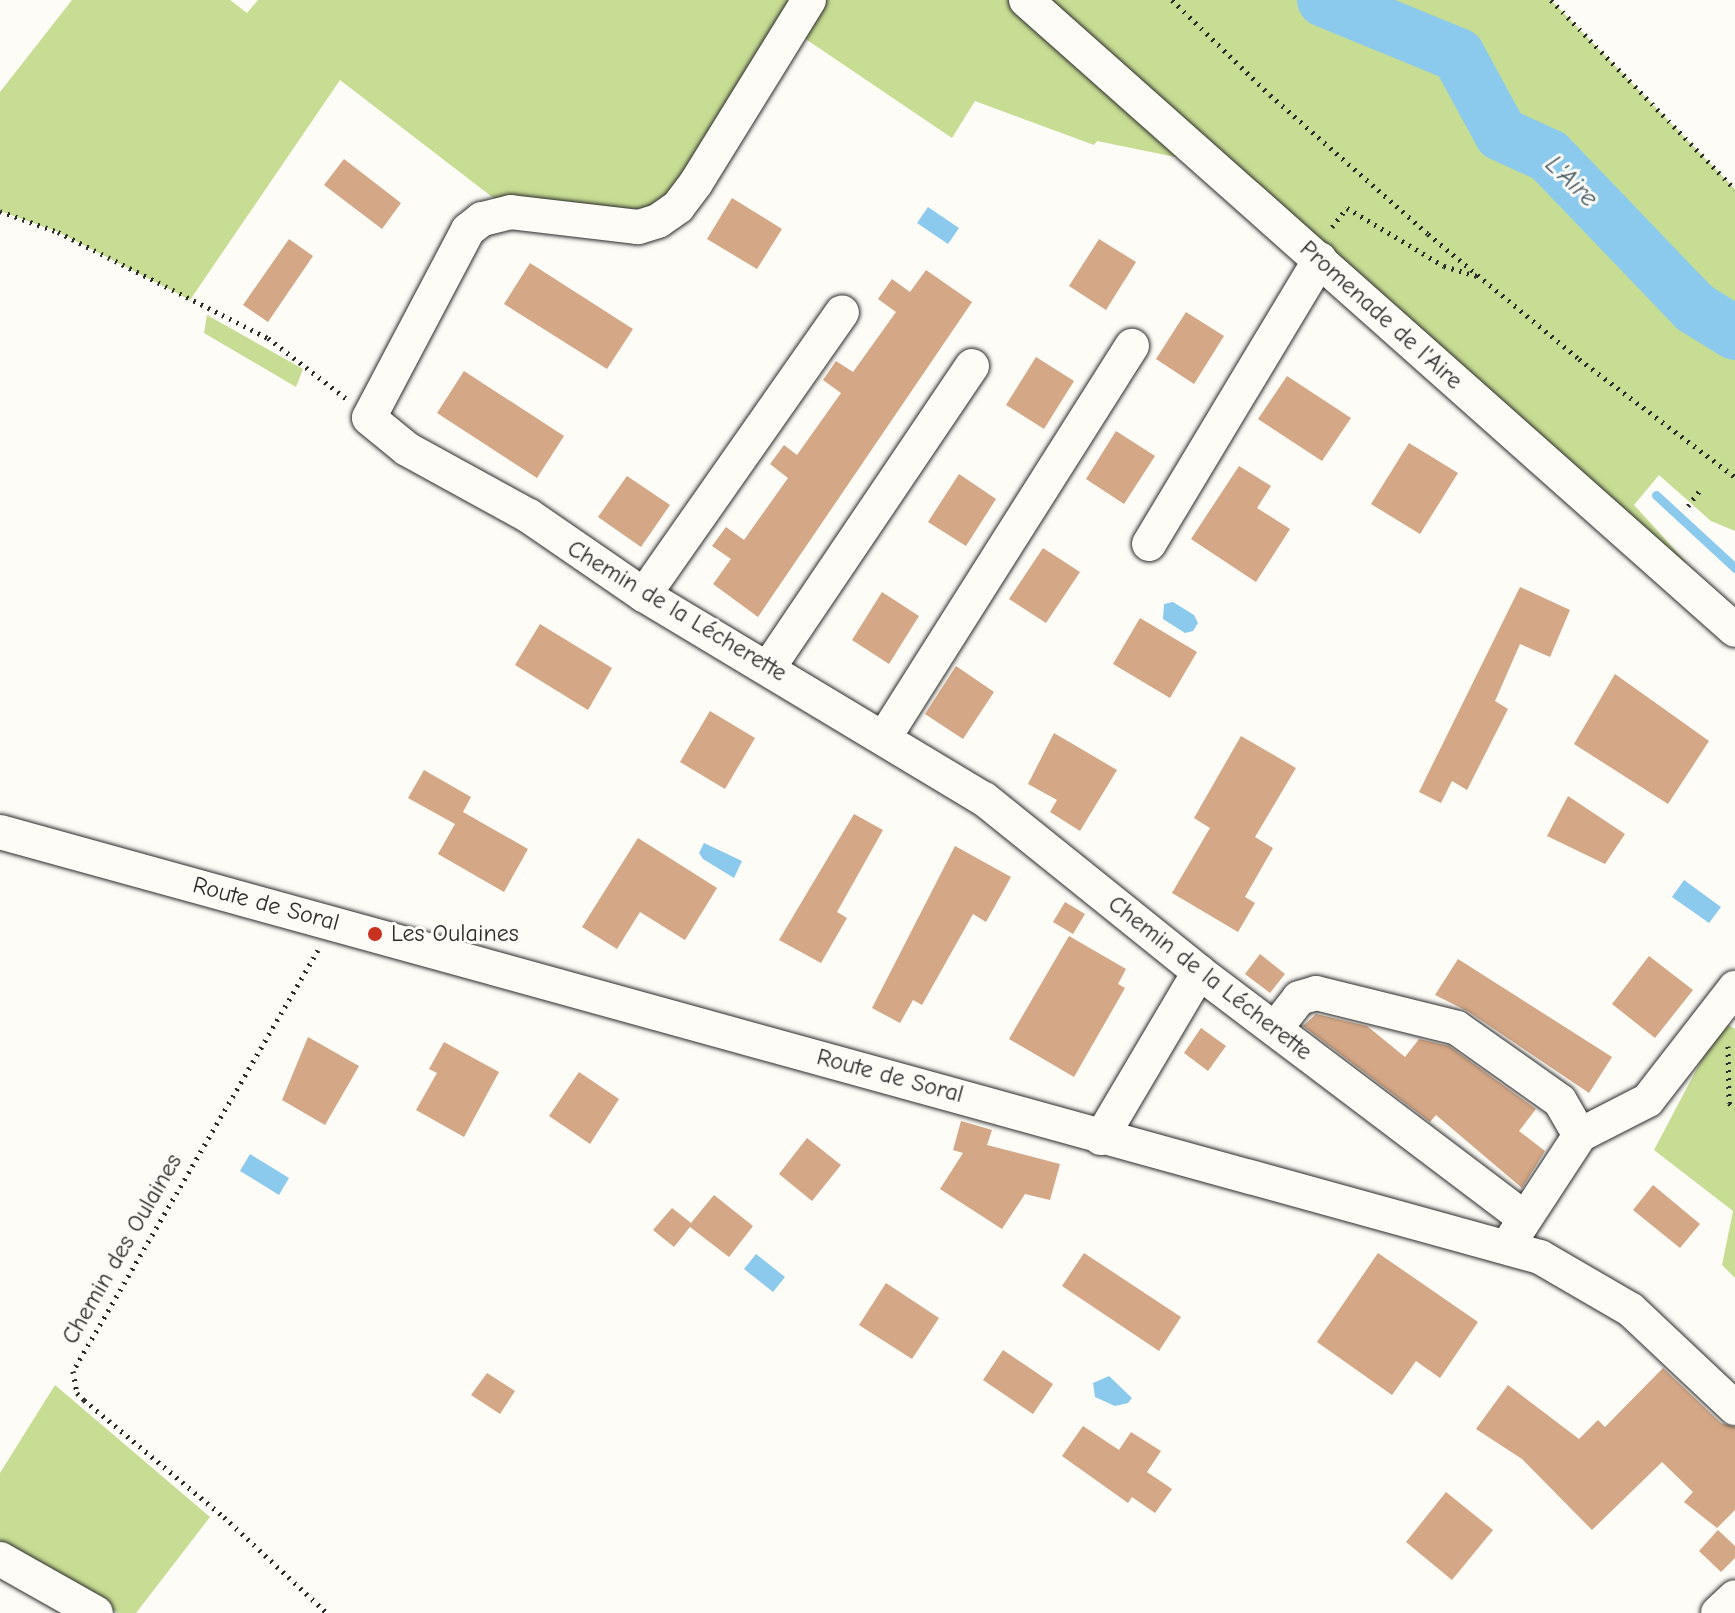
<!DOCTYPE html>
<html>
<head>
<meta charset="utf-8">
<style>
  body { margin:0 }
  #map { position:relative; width:1735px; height:1613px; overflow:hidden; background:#fdfcf7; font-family:"Comic Neue",sans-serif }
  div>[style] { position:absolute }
  .green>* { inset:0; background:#c7dd93 }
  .water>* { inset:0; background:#8bcaec }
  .stream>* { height:9px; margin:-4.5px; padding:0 4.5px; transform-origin:4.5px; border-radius:4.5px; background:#8bcaec }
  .river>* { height:54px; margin:-27px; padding:0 27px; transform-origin:27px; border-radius:27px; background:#8bcaec }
  .building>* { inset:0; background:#d4a786 }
  .path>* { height:5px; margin-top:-2.5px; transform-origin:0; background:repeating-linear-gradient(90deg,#2b2b2b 0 2px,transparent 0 8px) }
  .roads { filter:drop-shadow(0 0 2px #2b2b2b) drop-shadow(0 0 2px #2b2b2b) }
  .minor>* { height:34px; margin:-17px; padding:0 17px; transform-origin:17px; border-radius:17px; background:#fdfcf7 }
  .dots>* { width:22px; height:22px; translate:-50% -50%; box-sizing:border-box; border:4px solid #fdfcf7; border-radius:50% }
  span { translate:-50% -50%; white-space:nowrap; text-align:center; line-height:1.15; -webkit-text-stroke:6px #fdfcf7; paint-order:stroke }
  .street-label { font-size:24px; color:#2b2b2b }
  .poi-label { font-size:24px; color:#2b2b2b }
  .left { translate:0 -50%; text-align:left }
  .water-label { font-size:26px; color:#485b65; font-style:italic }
</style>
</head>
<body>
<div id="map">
  <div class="green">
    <div style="clip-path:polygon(72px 0,230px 0,247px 13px,258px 0,1009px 0,1190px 160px,1097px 141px,1094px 145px,975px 101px,952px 138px,782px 23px,657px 210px,625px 217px,500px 203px,340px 80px,190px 300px,58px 232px,0 211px,0 92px)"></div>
    <div style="clip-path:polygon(1035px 0,1551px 0,1735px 189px,1735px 531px,1711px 521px,1659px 475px,1634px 505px,1687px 563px,1680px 571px)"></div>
    <div style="clip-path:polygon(207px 315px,303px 369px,296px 387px,204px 333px)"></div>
    <div style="clip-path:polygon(1722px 1021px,1735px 1029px,1735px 1278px,1722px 1265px,1733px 1211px,1654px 1150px)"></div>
    <div style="clip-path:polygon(55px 1385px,210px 1517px,136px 1613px,118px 1613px,0 1544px,0 1473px)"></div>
  </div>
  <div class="water">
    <div style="clip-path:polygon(928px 207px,959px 228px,948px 244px,917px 223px)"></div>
    <div style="clip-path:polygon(1173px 602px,1194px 615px,1198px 623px,1193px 631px,1185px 633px,1163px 619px,1164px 604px)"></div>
    <div style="clip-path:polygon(704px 843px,742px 861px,734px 878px,703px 859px,699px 853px)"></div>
    <div style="clip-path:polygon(1684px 880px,1721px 907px,1709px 923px,1672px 897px)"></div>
    <div style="clip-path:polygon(250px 1154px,289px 1178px,279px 1195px,240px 1171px)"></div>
    <div style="clip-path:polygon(756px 1254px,785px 1277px,773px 1292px,744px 1269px)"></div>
    <div style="clip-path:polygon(1109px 1376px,1132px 1398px,1128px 1403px,1115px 1406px,1095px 1397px,1093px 1383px)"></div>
  </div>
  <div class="stream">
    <div style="left:1656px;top:495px;width:108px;rotate:42.7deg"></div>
  </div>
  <div class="river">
    <div style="left:1324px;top:0;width:145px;rotate:22.3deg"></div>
    <div style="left:1458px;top:55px;width:90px;rotate:61.4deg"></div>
    <div style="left:1501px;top:134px;width:53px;rotate:24.6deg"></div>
    <div style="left:1549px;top:156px;width:211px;rotate:46.2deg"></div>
    <div style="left:1695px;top:308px;width:47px;rotate:32deg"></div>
  </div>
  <div class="building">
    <div style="clip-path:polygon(344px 159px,401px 203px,382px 229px,324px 185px)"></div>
    <div style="clip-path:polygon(732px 198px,782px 229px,757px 269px,707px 239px)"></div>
    <div style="clip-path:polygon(289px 239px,313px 256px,268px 322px,243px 305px)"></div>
    <div style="clip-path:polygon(1099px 239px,1136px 262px,1106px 310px,1069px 286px)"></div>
    <div style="clip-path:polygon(530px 263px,633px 329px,607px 369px,504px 304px)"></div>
    <div style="clip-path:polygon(926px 270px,972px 302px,758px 617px,713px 584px,731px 559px,712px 546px,726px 527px,744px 540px,788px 478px,770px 464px,784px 445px,797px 455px,841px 393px,823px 380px,836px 361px,853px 372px,896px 312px,878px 299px,892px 279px,910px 292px)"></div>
    <div style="clip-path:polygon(1186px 312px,1224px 336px,1194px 384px,1156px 359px)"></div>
    <div style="clip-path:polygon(1036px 357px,1074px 381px,1044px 429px,1006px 405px)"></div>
    <div style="clip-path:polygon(464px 371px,564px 436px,537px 478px,437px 413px)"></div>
    <div style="clip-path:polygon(1287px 376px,1351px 418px,1322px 461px,1258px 419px)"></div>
    <div style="clip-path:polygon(1116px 431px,1155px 456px,1124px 504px,1086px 479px)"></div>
    <div style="clip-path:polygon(1409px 443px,1458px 473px,1420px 534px,1371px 504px)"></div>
    <div style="clip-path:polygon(1239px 466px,1271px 486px,1257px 508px,1290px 529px,1256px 582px,1191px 539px)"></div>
    <div style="clip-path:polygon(959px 474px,996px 499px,966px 546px,928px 522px)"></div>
    <div style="clip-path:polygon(627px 476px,670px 505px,641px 547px,598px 517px)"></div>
    <div style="clip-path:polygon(1043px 548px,1080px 572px,1046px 623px,1009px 599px)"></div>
    <div style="clip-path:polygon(1520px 587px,1570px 610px,1550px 657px,1520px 644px,1495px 701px,1508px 709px,1467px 790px,1452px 781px,1441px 803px,1419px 792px)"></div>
    <div style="clip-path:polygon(882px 592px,919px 616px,889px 664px,852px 640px)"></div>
    <div style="clip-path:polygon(1140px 618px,1197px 652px,1170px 698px,1113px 664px)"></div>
    <div style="clip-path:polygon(540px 624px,612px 668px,588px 710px,515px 665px)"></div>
    <div style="clip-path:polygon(956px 666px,994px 692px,963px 739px,925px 714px)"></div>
    <div style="clip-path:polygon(1615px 674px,1709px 741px,1668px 804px,1574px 744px)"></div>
    <div style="clip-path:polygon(710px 711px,755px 738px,725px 789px,680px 762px)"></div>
    <div style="clip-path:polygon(1054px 733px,1117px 770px,1080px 831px,1050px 812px,1057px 800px,1028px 784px)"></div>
    <div style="clip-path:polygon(1241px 736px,1296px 768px,1255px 837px,1273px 848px,1245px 897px,1255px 903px,1238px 932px,1172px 893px,1210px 828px,1194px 818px)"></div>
    <div style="clip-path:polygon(424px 770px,471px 797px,463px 812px,528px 849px,504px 892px,438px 854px,455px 824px,408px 798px)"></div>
    <div style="clip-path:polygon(1568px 796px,1625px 834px,1605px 864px,1547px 836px)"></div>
    <div style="clip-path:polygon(854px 814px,883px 830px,837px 912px,847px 918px,821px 963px,779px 940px)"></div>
    <div style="clip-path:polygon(638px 838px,717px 888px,685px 940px,640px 912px,617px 949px,582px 927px)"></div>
    <div style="clip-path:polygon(955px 846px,1011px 877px,986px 922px,973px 914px,922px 1005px,913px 1000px,900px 1023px,872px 1008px)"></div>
    <div style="clip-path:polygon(1065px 902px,1085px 914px,1073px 934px,1053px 922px)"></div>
    <div style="clip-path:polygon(1069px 936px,1126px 969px,1118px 984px,1125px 988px,1074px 1077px,1009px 1039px)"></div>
    <div style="clip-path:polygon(1260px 954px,1285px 974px,1270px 993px,1245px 974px)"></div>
    <div style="clip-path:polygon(1649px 956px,1693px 990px,1655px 1038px,1612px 1004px)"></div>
    <div style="clip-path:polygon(1458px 959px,1612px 1057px,1589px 1093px,1469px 1012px,1435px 995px)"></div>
    <div style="clip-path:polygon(1316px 1014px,1367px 1026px,1405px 1057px,1419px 1039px,1449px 1046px,1536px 1109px,1519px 1131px,1545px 1151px,1522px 1188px,1436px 1115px,1430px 1122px,1303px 1026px)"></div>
    <div style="clip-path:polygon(1201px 1028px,1226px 1046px,1208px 1071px,1184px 1053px)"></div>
    <div style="clip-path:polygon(308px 1037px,359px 1066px,325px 1125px,282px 1100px)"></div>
    <div style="clip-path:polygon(444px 1042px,499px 1072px,464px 1137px,416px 1110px,437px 1073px,429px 1069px)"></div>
    <div style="clip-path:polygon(579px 1072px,619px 1099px,590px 1144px,549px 1116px)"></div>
    <div style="clip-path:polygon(961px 1121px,992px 1130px,987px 1145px,1060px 1164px,1050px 1200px,1025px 1194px,1002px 1229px,940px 1189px,963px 1153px,953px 1150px)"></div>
    <div style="clip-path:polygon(807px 1138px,841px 1165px,812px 1201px,779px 1174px)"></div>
    <div style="clip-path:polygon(1653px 1185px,1700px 1224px,1680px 1248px,1633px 1210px)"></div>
    <div style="clip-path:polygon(714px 1195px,753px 1226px,729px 1257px,690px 1227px,674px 1247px,653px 1230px,672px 1208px,691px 1223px)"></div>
    <div style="clip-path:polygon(1084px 1253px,1181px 1317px,1159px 1351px,1062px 1286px)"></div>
    <div style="clip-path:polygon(1378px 1253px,1478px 1322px,1440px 1378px,1416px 1361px,1392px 1395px,1317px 1342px)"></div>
    <div style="clip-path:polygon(886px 1283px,939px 1318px,912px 1359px,859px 1325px)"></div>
    <div style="clip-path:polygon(1003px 1350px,1053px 1384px,1033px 1414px,983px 1380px)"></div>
    <div style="clip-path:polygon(1663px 1368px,1721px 1423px,1735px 1427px,1735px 1510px,1717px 1528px,1684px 1502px,1693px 1492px,1662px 1462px,1592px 1530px,1522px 1459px,1476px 1429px,1508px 1385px,1579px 1439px,1598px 1420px,1605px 1427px)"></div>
    <div style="clip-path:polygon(487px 1373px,515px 1391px,500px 1414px,471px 1395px)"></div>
    <div style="clip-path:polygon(1083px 1426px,1119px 1450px,1131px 1432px,1161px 1451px,1147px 1472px,1172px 1489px,1155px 1513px,1132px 1497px,1128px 1503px,1062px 1456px)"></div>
    <div style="clip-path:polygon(1446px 1492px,1493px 1530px,1452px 1580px,1406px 1542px)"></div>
    <div style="clip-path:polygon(1718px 1530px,1735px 1546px,1735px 1558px,1721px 1572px,1699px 1551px)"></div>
  </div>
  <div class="path">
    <div style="left:1172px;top:0;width:136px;rotate:44.1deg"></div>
    <div style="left:1270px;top:95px;width:210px;rotate:41.3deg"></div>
    <div style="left:1428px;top:234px;width:196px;rotate:39.6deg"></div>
    <div style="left:1579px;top:359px;width:196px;rotate:37.1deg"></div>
    <div style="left:1551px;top:0;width:264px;rotate:45.8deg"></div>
    <div style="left:0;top:211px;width:62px;rotate:19.9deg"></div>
    <div style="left:58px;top:232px;width:235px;rotate:26.8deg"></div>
    <div style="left:268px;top:338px;width:100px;rotate:37.7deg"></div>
    <div style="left:1332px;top:227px;width:24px;rotate:-52deg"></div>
    <div style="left:1347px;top:208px;width:113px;rotate:30.9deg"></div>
    <div style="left:1444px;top:266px;width:39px;rotate:17deg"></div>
    <div style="left:1688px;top:506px;width:20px;rotate:-53deg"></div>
    <div style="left:318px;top:950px;width:487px;rotate:120.2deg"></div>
    <div style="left:73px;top:1371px;width:22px;rotate:80deg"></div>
    <div style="left:77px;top:1393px;width:10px;rotate:45deg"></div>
    <div style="left:84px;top:1400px;width:182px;rotate:39.9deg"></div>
    <div style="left:224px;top:1517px;width:141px;rotate:43deg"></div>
    <div style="left:1728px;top:1046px;width:57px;rotate:89deg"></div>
    <div style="left:1729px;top:1103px;width:8px;rotate:40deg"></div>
  </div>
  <div class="roads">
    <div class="minor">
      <div style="left:809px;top:0;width:215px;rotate:121.7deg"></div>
      <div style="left:696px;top:183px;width:30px;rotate:127deg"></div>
      <div style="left:678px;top:207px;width:24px;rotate:145deg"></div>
      <div style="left:658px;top:221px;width:21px;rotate:163deg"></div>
      <div style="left:638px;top:227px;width:128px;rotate:-173.3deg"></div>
      <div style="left:511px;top:212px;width:30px;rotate:166deg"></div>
      <div style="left:482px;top:219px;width:18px;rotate:142deg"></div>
      <div style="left:468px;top:230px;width:212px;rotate:117.8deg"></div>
      <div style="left:369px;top:418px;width:49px;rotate:39.2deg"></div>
      <div style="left:407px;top:449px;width:139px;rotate:28.8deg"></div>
      <div style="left:529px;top:516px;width:140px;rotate:34.5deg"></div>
      <div style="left:644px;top:595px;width:397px;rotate:31deg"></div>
      <div style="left:984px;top:799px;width:276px;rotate:38.8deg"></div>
      <div style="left:1199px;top:972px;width:408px;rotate:37.1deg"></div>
      <div style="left:1026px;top:0;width:948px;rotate:41.62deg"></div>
      <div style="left:1149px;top:544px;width:332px;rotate:-59deg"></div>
      <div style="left:644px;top:595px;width:345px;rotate:-55deg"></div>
      <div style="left:769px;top:667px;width:363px;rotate:-56deg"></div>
      <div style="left:884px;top:738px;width:464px;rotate:-57.7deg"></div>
      <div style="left:0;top:832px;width:1598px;rotate:15.43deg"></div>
      <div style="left:1540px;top:1257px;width:105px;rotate:30.2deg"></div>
      <div style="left:1631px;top:1310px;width:143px;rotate:43.3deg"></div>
      <div style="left:1275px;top:1029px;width:39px;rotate:-52deg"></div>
      <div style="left:1299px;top:998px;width:18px;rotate:-16deg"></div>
      <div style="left:1316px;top:993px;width:145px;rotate:13.9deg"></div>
      <div style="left:1457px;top:1028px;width:126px;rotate:35.3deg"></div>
      <div style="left:1560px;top:1101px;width:39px;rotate:60deg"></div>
      <div style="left:1101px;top:1138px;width:193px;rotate:-59.4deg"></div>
      <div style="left:1514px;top:1236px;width:121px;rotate:-56.8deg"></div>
      <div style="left:1580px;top:1135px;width:76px;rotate:-27.2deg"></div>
      <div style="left:1648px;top:1100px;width:142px;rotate:-52.2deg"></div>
      <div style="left:0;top:1559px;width:110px;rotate:29.4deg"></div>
      <div style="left:1718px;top:1613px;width:23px;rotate:-43deg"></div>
    </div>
  </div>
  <div class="dots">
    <div style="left:375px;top:934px;background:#c8321e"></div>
  </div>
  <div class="street-label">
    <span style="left:1381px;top:315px;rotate:42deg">Promenade de l'Aire</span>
    <span style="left:677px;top:611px;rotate:31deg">Chemin de la Lécherette</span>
    <span style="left:266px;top:904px;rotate:15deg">Route de Soral</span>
    <span style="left:1210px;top:978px;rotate:38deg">Chemin de la Lécherette</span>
    <span style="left:890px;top:1076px;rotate:15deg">Route de Soral</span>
    <span style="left:122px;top:1249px;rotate:-60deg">Chemin des Oulaines</span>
  </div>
  <div class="poi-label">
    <span class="left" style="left:391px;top:934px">Les Oulaines</span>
  </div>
  <div class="water-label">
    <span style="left:1571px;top:182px;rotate:44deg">L'Aire</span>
  </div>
</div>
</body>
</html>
